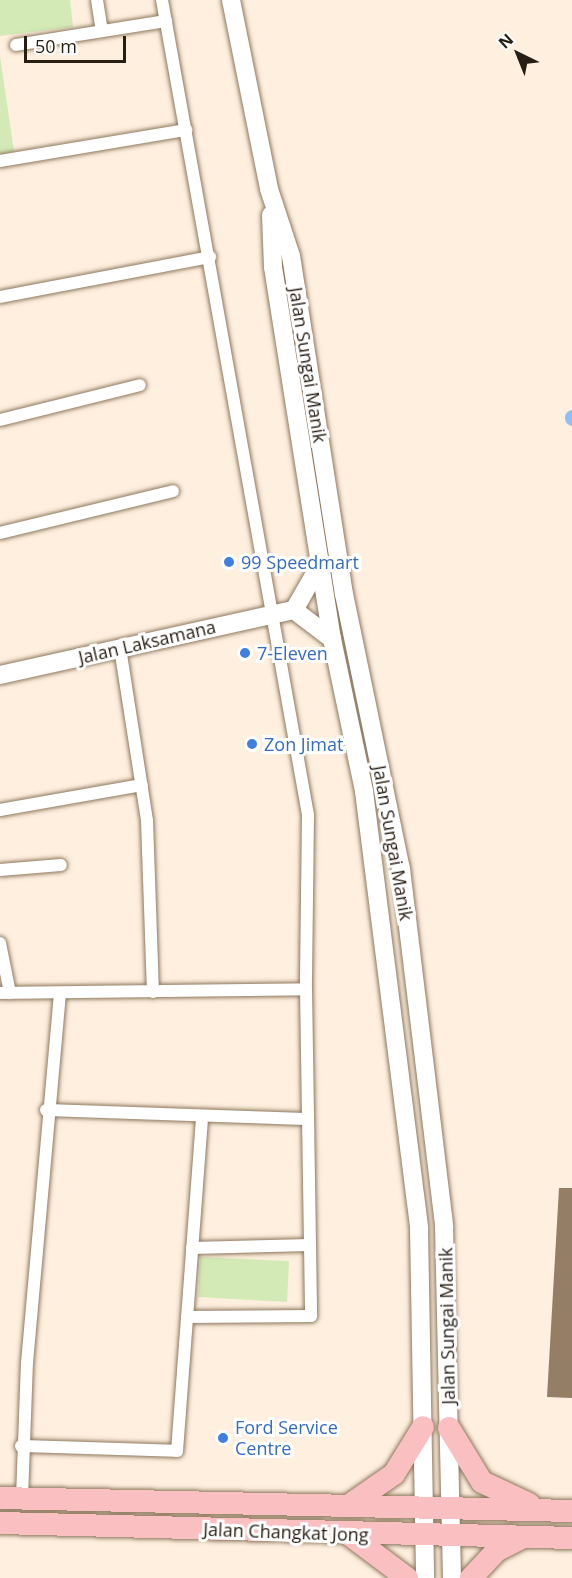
<!DOCTYPE html>
<html>
<head>
<meta charset="utf-8">
<style>
  body { margin:0 }
  #map { position:relative; width:572px; height:1578px; overflow:hidden; background:#feefde; font-family:"Open Sans",sans-serif }
  div>[style] { position:absolute }
  .green>* { inset:0; background:#d3eab6 }
  .canal>* { height:15px; margin:-7.5px; padding:0 7.5px; transform-origin:7.5px; border-radius:7.5px; background:#94bef0 }
  .building>* { inset:0; background:#947e65 }
  .roads { filter:drop-shadow(0 0 2px #8e785e) drop-shadow(0 0 2px #8e785e) }
  .street>* { height:12px; margin:-6px; padding:0 6px; transform-origin:6px; border-radius:6px; background:#fff }
  .secondary>* { height:18px; margin:-9px; padding:0 9px; transform-origin:9px; border-radius:9px; background:#fff }
  .highway>* { height:22px; margin:-11px; padding:0 11px; transform-origin:11px; border-radius:11px; background:#f9bfc1 }
  .dots>* { width:16px; height:16px; translate:-50% -50%; box-sizing:border-box; border:3px solid #fff; border-radius:50% }
  span { translate:-50% -50%; white-space:nowrap; text-align:center; line-height:1.15; -webkit-text-stroke:6px #fff; paint-order:stroke }
  .street-label { font-size:18px; color:#261d13 }
  .shop-label { font-size:18px; color:#366cbe }
  .left { translate:0 -50%; text-align:left }
  .north { position:absolute; left:488px; top:24px; width:60px; height:60px; -webkit-text-stroke:4px #fff; paint-order:stroke; rotate:317deg; font-size:16px; font-weight:700; line-height:24px; text-align:center; color:#261d13 }
  .north::after { content:''; display:block; margin:auto; width:21px; height:27px; background:#261d13; clip-path:polygon(50% 0,100% 100%,50% 72%,0 100%) }
  .scale { position:absolute; left:24px; top:36px; width:102px; height:27px; box-sizing:border-box; border:3px solid #261d13; border-top:0; padding-left:8px; font-size:18px; line-height:21px; white-space:nowrap; color:#261d13; -webkit-text-stroke:4px #fff; paint-order:stroke }
</style>
</head>
<body>
<div id="map">
  <div class="green">
    <div style="clip-path:polygon(0 0,70px 0,73px 27px,0 36px)"></div>
    <div style="clip-path:polygon(0 56px,14px 152px,0 154px)"></div>
    <div style="clip-path:polygon(200px 1257px,289px 1261px,287px 1302px,198px 1297px)"></div>
  </div>
  <div class="canal">
    <div style="left:572px;top:417px;width:1px;rotate:90deg"></div>
  </div>
  <div class="building">
    <div style="clip-path:polygon(559px 1188px,572px 1188px,572px 1398px,547px 1397px)"></div>
  </div>
  <div class="roads">
    <div class="street">
      <div style="left:97px;top:0;width:31px;rotate:81deg"></div>
      <div style="left:162px;top:0;width:828px;rotate:79.84deg"></div>
      <div style="left:308px;top:815px;width:174px;rotate:90.7deg"></div>
      <div style="left:16px;top:45px;width:152px;rotate:-9.1deg"></div>
      <div style="left:0;top:161px;width:189px;rotate:-9.5deg"></div>
      <div style="left:0;top:297px;width:214px;rotate:-10.8deg"></div>
      <div style="left:0;top:420px;width:144px;rotate:-14deg"></div>
      <div style="left:0;top:533px;width:178px;rotate:-13.6deg"></div>
      <div style="left:120px;top:648px;width:175px;rotate:81.1deg"></div>
      <div style="left:147px;top:821px;width:171px;rotate:88deg"></div>
      <div style="left:0;top:810px;width:144px;rotate:-10deg"></div>
      <div style="left:0;top:870px;width:61px;rotate:-4.7deg"></div>
      <div style="left:0;top:943px;width:51px;rotate:78.7deg"></div>
      <div style="left:0;top:993px;width:306px;rotate:-0.7deg"></div>
      <div style="left:306px;top:989px;width:327px;rotate:89.1deg"></div>
      <div style="left:311px;top:1316px;width:124px;rotate:179.5deg"></div>
      <div style="left:46px;top:1110px;width:260px;rotate:2deg"></div>
      <div style="left:192px;top:1248px;width:117px;rotate:-1.5deg"></div>
      <div style="left:21px;top:1446px;width:156px;rotate:1.8deg"></div>
      <div style="left:177px;top:1451px;width:335px;rotate:-85.7deg"></div>
      <div style="left:22px;top:1498px;width:135px;rotate:-87.9deg"></div>
      <div style="left:27px;top:1363px;width:370px;rotate:-84.9deg"></div>
    </div>
    <div class="secondary">
      <div style="left:231px;top:0;width:193px;rotate:78.6deg"></div>
      <div style="left:269px;top:189px;width:71px;rotate:71.8deg"></div>
      <div style="left:291px;top:256px;width:342px;rotate:81.1deg"></div>
      <div style="left:344px;top:594px;width:281px;rotate:78.3deg"></div>
      <div style="left:401px;top:869px;width:360px;rotate:83.1deg"></div>
      <div style="left:444px;top:1226px;width:352px;rotate:88.7deg"></div>
      <div style="left:271px;top:215px;width:52px;rotate:87.8deg"></div>
      <div style="left:273px;top:267px;width:377px;rotate:81deg"></div>
      <div style="left:332px;top:639px;width:155px;rotate:78.1deg"></div>
      <div style="left:364px;top:791px;width:440px;rotate:82.8deg"></div>
      <div style="left:419px;top:1228px;width:350px;rotate:89deg"></div>
      <div style="left:294px;top:610px;width:54px;rotate:-60.1deg"></div>
      <div style="left:0;top:675px;width:301px;rotate:-12.5deg"></div>
      <div style="left:294px;top:610px;width:48px;rotate:37.3deg"></div>
    </div>
    <div class="highway">
      <div style="left:449px;top:1428px;width:63px;rotate:58.6deg"></div>
      <div style="left:482px;top:1482px;width:52px;rotate:25.1deg"></div>
      <div style="left:0;top:1498px;width:572px;rotate:1.3deg"></div>
      <div style="left:348px;top:1506px;width:56px;rotate:-34.8deg"></div>
      <div style="left:394px;top:1474px;width:55px;rotate:-58.3deg"></div>
      <div style="left:0;top:1523px;width:572px;rotate:1.5deg"></div>
      <div style="left:351px;top:1536px;width:70px;rotate:36.9deg"></div>
      <div style="left:471px;top:1578px;width:37px;rotate:-47deg"></div>
      <div style="left:496px;top:1551px;width:27px;rotate:-27deg"></div>
    </div>
  </div>
  <div class="dots">
    <div style="left:229px;top:562px;background:#3f7fe0"></div>
    <div style="left:245px;top:653px;background:#3f7fe0"></div>
    <div style="left:252px;top:744px;background:#3f7fe0"></div>
    <div style="left:223px;top:1438px;background:#3f7fe0"></div>
  </div>
  <div class="street-label">
    <span style="left:308px;top:365px;rotate:81deg">Jalan Sungai Manik</span>
    <span style="left:147px;top:642px;rotate:-13deg">Jalan Laksamana</span>
    <span style="left:393px;top:843px;rotate:80deg">Jalan Sungai Manik</span>
    <span style="left:447px;top:1326px;rotate:-91deg">Jalan Sungai Manik</span>
    <span style="left:286px;top:1532px;rotate:2deg">Jalan Changkat Jong</span>
  </div>
  <div class="shop-label">
    <span class="left" style="left:241px;top:562px">99 Speedmart</span>
    <span class="left" style="left:257px;top:653px">7-Eleven</span>
    <span class="left" style="left:264px;top:744px">Zon Jimat</span>
    <span class="left" style="left:235px;top:1438px">Ford Service<br>Centre</span>
  </div>
  <div class="north">N</div>
  <div class="scale">50 m</div>
</div>
</body>
</html>
